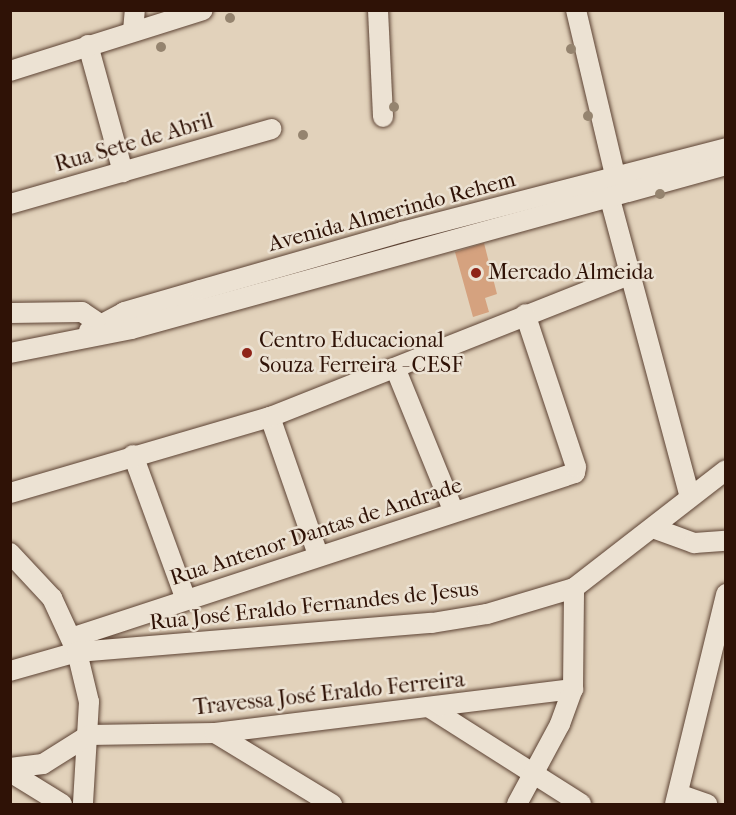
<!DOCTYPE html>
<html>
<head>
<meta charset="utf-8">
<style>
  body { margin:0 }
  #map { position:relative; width:736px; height:815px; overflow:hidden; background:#e2d2bb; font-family:"IM FELL French Canon",serif }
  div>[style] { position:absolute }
  .building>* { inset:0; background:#d5a27f }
  .roads { filter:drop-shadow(0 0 2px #5c4233) drop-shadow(0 0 2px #5c4233) }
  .minor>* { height:20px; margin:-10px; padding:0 10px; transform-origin:10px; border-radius:10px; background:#ece2d3 }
  .trees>* { width:10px; height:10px; margin:-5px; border-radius:50%; background:#95846f }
  .dots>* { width:16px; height:16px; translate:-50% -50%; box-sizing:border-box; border:3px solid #ece2d3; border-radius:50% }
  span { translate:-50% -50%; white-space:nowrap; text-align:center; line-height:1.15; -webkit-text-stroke:5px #ece2d3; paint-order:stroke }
  .street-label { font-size:22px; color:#2f1206 }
  .poi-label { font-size:22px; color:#2f1206 }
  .left { translate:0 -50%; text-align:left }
  .frame { position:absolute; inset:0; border:12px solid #2f1206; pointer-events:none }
</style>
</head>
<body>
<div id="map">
  <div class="building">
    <div style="clip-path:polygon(484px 243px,497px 294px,485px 298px,489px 312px,473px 317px,455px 252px)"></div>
  </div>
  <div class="roads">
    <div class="minor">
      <div style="left:378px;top:10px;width:107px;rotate:87.3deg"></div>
      <div style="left:576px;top:10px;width:182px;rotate:76.7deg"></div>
      <div style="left:133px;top:31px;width:21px;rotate:-85deg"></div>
      <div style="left:88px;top:45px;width:132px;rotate:74.6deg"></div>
      <div style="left:10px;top:71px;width:202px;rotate:-17.5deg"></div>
      <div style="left:606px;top:184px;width:324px;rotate:75deg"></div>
      <div style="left:10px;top:204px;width:272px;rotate:-16deg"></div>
      <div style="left:10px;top:313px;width:72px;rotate:-0.8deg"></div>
      <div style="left:82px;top:312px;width:22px;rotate:34deg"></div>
      <div style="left:100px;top:324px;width:10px;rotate:66deg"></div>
      <div style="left:89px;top:331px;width:40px;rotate:-28deg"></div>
      <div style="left:124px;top:312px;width:79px;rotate:-16.1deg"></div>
      <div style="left:200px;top:290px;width:210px;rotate:-16deg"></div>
      <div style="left:402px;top:232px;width:335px;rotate:-14.5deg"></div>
      <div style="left:10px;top:353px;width:123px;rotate:-11.2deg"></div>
      <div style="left:131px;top:329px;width:617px;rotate:-15.41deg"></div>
      <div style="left:396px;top:370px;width:153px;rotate:67.8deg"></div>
      <div style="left:270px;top:417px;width:146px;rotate:70.8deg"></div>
      <div style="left:133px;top:455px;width:154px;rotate:69.9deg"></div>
      <div style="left:10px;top:493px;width:271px;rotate:-16.3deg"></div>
      <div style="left:270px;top:417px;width:385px;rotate:-21.6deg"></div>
      <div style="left:653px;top:528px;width:44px;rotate:20.1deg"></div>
      <div style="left:694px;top:543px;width:32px;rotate:-4deg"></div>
      <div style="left:10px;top:553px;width:62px;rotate:47deg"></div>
      <div style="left:52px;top:598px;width:60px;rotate:65.2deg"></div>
      <div style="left:77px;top:652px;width:51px;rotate:76.5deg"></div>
      <div style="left:89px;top:702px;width:102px;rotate:93.4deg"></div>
      <div style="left:71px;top:638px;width:530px;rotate:-18.13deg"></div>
      <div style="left:575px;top:473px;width:6px;rotate:-81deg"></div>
      <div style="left:576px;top:467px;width:161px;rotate:-108.4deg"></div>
      <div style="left:10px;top:671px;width:70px;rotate:-15.8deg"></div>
      <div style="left:77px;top:652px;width:356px;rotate:-4.7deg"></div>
      <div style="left:432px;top:623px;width:56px;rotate:-9.3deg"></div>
      <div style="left:487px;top:614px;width:91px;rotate:-16.6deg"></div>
      <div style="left:574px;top:588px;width:192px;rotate:-37.8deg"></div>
      <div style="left:430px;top:708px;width:179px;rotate:32.4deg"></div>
      <div style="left:215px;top:733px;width:137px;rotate:31.3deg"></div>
      <div style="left:10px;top:768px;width:33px;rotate:-7deg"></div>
      <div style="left:43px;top:764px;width:54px;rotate:-32.2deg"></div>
      <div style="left:89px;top:735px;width:126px;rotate:-0.9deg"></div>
      <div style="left:215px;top:733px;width:361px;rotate:-7deg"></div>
      <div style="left:10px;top:772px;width:61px;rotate:31.6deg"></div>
      <div style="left:678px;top:794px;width:31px;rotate:19deg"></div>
      <div style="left:517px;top:804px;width:91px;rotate:-61.7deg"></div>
      <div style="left:560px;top:724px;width:37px;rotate:-70deg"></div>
      <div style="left:573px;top:689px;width:101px;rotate:-89.4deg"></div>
      <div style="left:675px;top:804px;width:216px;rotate:-76.3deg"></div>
    </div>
  </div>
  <div class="trees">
    <div style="left:230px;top:18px"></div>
    <div style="left:161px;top:47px"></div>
    <div style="left:571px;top:49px"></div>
    <div style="left:394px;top:107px"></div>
    <div style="left:588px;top:116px"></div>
    <div style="left:303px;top:135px"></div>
    <div style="left:660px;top:194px"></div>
  </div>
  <div class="dots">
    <div style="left:476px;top:273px;background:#8f2418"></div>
    <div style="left:247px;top:353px;background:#8f2418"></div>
  </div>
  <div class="street-label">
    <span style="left:134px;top:143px;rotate:-16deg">Rua Sete de Abril</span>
    <span style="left:392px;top:212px;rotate:-15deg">Avenida Almerindo Rehem</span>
    <span style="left:316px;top:532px;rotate:-18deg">Rua Antenor Dantas de Andrade</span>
    <span style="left:314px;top:606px;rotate:-6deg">Rua José Eraldo Fernandes de Jesus</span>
    <span style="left:329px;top:694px;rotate:-6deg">Travessa José Eraldo Ferreira</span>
  </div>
  <div class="poi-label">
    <span class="left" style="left:488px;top:273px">Mercado Almeida</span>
    <span class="left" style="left:259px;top:353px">Centro Educacional<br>Souza Ferreira - CESF</span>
  </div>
  <div class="frame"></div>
</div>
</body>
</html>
